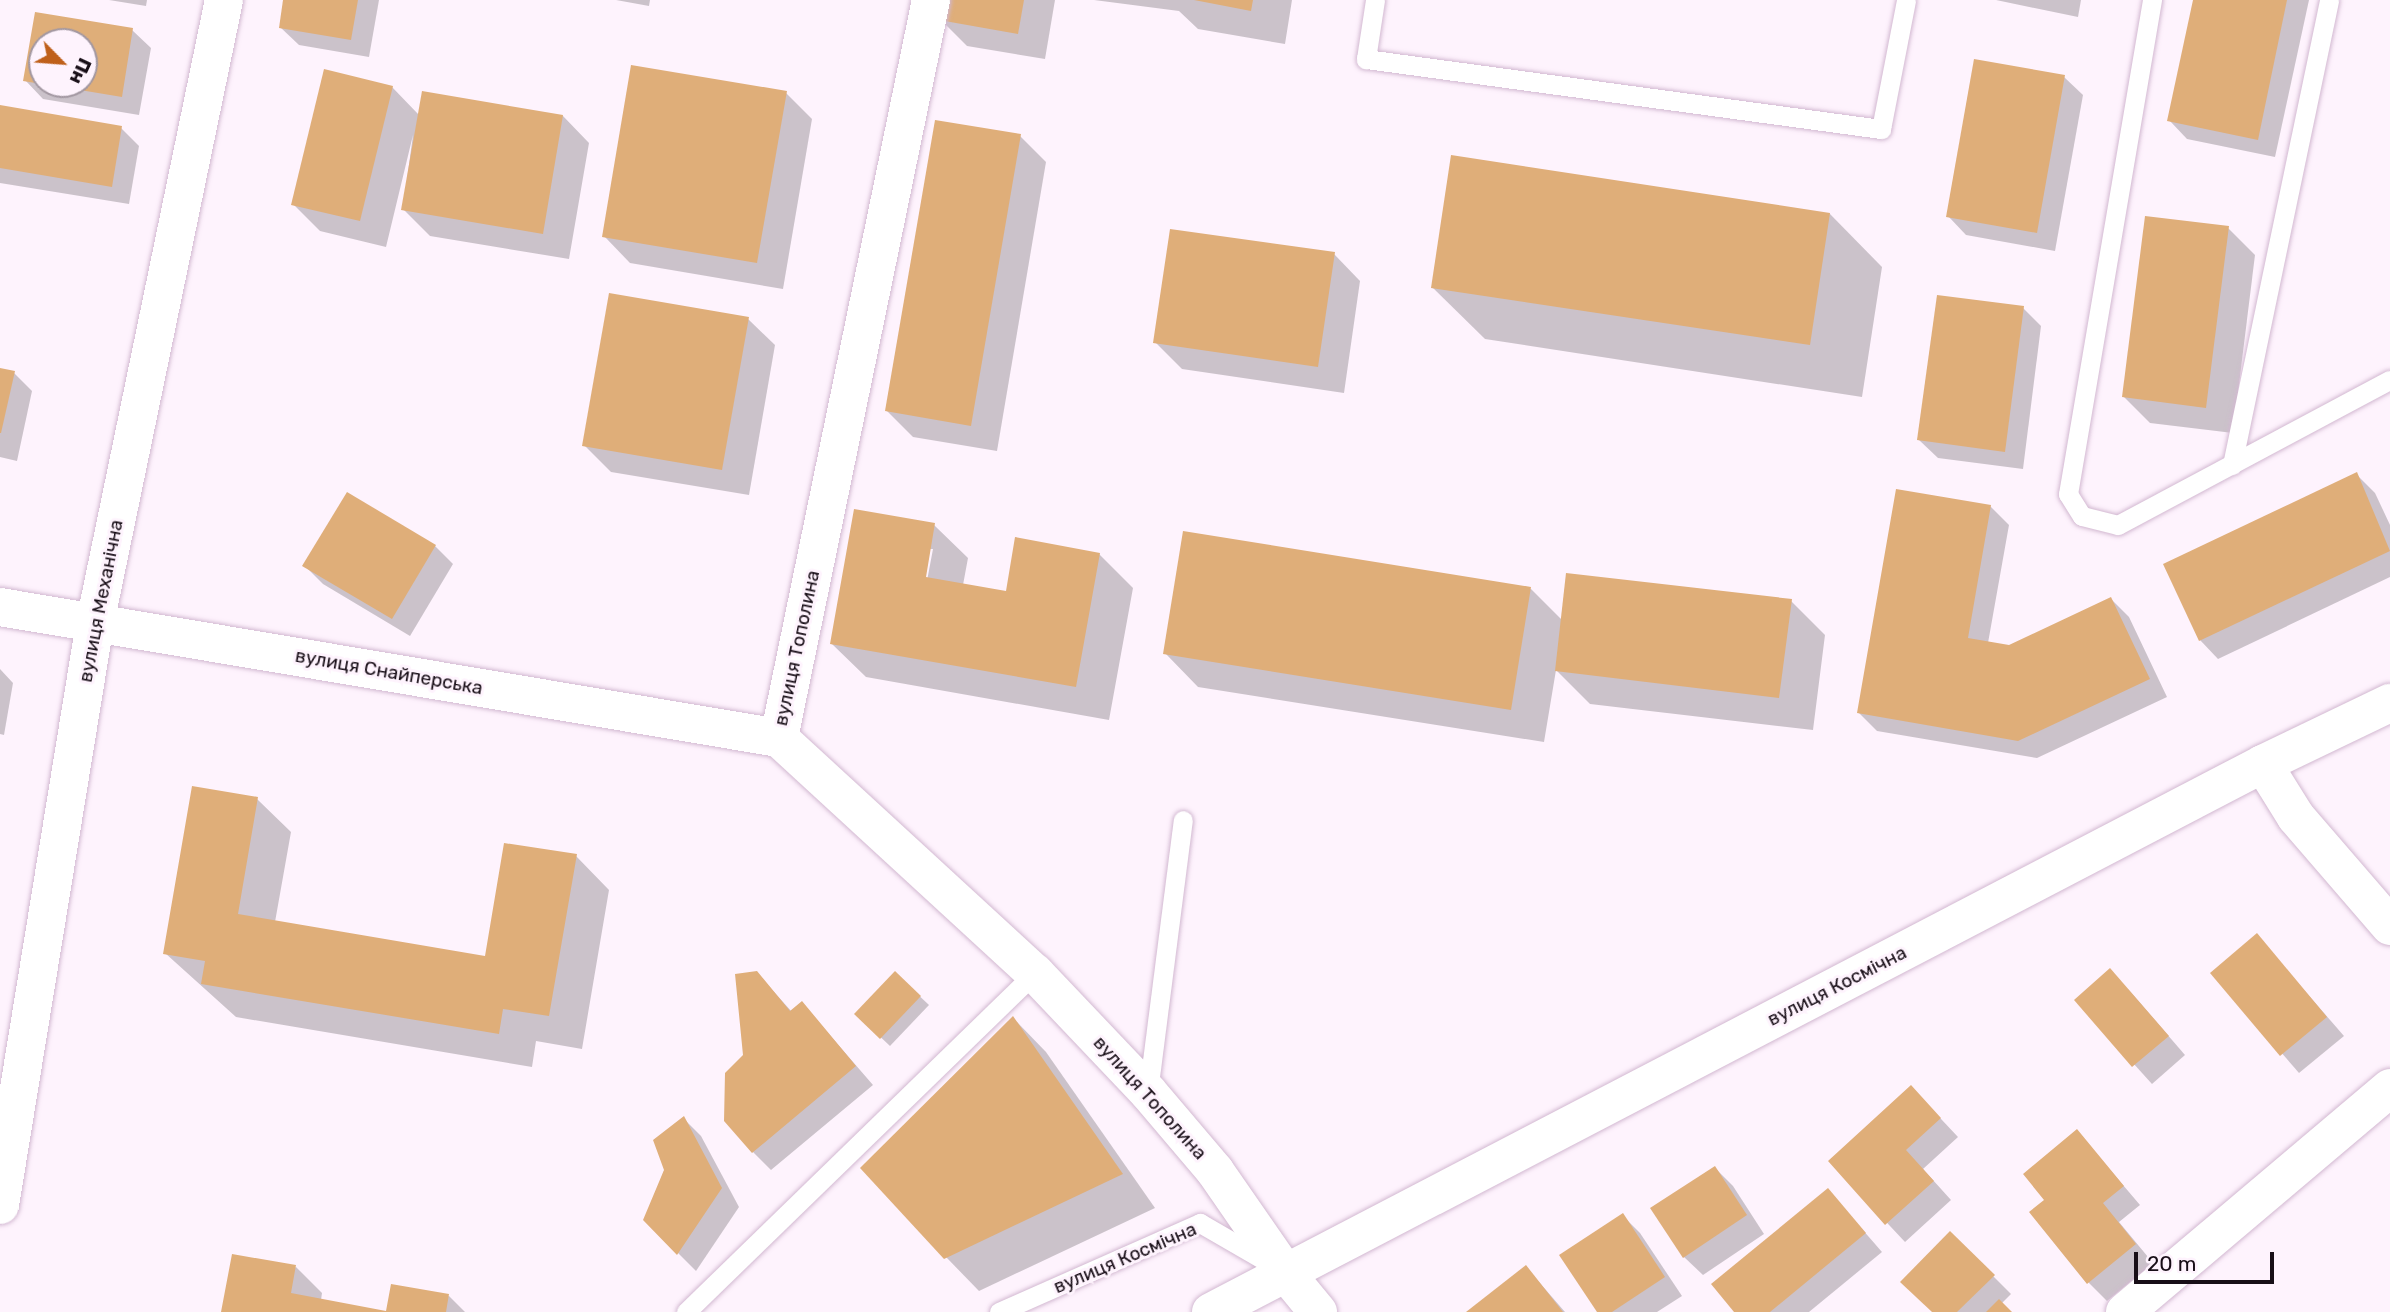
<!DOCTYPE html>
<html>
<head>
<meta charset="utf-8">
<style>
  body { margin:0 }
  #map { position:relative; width:2390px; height:1312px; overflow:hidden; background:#fef3fd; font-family:Rubik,sans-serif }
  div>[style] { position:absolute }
  .shadow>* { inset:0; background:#0003 }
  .building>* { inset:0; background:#dfae79 }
  .roads { filter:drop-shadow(0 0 2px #d2b8d1) drop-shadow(0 0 2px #d2b8d1) }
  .lane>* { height:19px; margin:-9.5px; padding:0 9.5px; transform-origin:9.5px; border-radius:9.5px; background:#fff }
  .street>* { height:38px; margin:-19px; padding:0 19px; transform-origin:19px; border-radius:19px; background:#fff }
  .secondary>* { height:38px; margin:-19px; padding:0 19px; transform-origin:19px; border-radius:19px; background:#fff }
  .primary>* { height:38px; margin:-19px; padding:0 19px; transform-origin:19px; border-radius:19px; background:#fff }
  span { translate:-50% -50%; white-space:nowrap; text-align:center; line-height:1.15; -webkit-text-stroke:6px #fef3fd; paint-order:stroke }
  .street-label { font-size:19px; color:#180e17 }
  .north { position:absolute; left:28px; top:28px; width:70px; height:70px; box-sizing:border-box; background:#fef3fd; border:2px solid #a297a1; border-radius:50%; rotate:115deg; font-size:19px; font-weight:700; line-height:28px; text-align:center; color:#180e17 }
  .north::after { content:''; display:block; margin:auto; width:24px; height:32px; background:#bf601b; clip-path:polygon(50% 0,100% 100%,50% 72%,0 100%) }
  .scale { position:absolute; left:2134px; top:1252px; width:140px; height:32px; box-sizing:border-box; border:4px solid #180e17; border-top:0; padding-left:9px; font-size:21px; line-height:24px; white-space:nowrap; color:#180e17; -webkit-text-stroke:5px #fef3fd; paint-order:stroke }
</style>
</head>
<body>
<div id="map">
  <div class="shadow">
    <div style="clip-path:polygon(109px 0,147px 0,146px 6px)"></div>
    <div style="clip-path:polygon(285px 0,379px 0,369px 57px,299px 45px,280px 27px)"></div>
    <div style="clip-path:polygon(616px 0,650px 0,649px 6px)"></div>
    <div style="clip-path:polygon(944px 0,1055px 0,1045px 59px,967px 46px,941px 20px)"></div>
    <div style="clip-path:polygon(1094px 0,1292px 0,1285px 44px,1198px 29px,1179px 11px)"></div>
    <div style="clip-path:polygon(1996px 0,2081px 0,2078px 17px)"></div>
    <div style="clip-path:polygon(2194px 0,2309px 0,2275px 157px,2187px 139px,2169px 120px)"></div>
    <div style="clip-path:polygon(evenodd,36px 14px,132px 30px,151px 48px,139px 115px,43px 99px,25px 80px,36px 14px,42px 42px,84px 42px,84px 84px,42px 84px,42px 42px)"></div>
    <div style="clip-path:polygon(2064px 77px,2083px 95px,2055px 251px,1966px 235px,1948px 216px)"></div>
    <div style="clip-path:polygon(392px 87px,419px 115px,563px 116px,589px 143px,569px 259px,430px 236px,403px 209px,413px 135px,386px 247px,320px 231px,293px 204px)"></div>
    <div style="clip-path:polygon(786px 93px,812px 119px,783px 289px,630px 263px,604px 236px)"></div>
    <div style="clip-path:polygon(0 107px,121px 128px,139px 146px,129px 204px,0 183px)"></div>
    <div style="clip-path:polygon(1020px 136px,1046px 162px,997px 451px,913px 437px,886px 410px)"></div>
    <div style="clip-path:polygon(1830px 214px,1882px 267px,1862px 397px,1485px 339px,1432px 287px)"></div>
    <div style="clip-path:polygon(2228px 228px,2255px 255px,2233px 433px,2150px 423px,2124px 397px)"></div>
    <div style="clip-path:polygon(1334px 254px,1360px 281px,1344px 393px,1182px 369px,1155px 342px)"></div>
    <div style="clip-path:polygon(2023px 308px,2041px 326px,2023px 469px,1938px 458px,1919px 440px)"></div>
    <div style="clip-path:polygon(748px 319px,775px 345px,749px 495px,611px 472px,584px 445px)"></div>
    <div style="clip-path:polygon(0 369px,14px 373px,32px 391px,17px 461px,0 457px)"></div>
    <div style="clip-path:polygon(2357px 475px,2375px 493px,2390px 525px,2390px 577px,2218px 659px,2200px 640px,2165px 565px)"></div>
    <div style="clip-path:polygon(1990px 506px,2009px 525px,1988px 643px,2010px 646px,2111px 599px,2129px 617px,2167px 697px,2037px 758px,1877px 731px,1859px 713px)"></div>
    <div style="clip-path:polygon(evenodd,934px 525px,968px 558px,963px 585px,1007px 593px,1099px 554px,1133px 588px,1109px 720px,866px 677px,832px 644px,934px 525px,929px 549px,933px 549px,926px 586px,923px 585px,929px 549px)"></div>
    <div style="clip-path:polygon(435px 546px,453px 564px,410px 636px,323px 584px,305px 566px)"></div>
    <div style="clip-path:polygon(1531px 589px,1563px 621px,1791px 601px,1825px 635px,1813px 730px,1590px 704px,1556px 670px,1544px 742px,1198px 687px,1165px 653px)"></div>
    <div style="clip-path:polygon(0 669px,13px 683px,4px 735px,0 734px)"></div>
    <div style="clip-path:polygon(257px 799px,291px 832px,275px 922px,486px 958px,576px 856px,609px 890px,582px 1049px,536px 1041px,532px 1067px,236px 1017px,165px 953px)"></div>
    <div style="clip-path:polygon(2257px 936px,2344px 1036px,2299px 1073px,2212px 973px)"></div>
    <div style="clip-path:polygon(757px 973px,792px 1012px,802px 1003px,873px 1085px,771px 1170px,753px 1152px,745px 1056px)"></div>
    <div style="clip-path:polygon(895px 973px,929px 1005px,890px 1046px,856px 1014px)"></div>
    <div style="clip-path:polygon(2128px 989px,2185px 1055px,2152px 1084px,2076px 1000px)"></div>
    <div style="clip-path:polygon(1013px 1018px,1046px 1052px,1155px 1208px,979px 1291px,946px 1257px)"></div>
    <div style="clip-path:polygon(1911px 1087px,1958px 1137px,1923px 1169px,1951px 1200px,1905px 1242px,1830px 1162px)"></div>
    <div style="clip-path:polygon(684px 1119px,701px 1136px,739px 1207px,696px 1271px,645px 1220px)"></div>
    <div style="clip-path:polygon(2077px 1131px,2140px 1205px,2119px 1222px,2153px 1263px,2107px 1301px,2089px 1283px,2046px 1201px)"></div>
    <div style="clip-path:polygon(1715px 1168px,1733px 1186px,1764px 1234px,1703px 1275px,1684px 1257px)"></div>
    <div style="clip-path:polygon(1828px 1190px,1882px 1252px,1809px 1312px,1736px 1312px)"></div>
    <div style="clip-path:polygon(1622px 1215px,1640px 1233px,1682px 1296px,1657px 1312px,1599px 1312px)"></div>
    <div style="clip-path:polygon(1950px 1233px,2011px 1294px,2001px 1304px,2010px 1312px,1934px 1312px)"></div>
    <div style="clip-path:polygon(296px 1267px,322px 1293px,321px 1300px,384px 1312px,223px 1312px)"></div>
    <div style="clip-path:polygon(1526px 1267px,1565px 1312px,1469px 1312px)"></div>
    <div style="clip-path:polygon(449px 1296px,465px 1312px,388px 1312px)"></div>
  </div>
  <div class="building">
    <div style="clip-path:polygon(283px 0,358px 0,351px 40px,279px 28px)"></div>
    <div style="clip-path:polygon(942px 0,1024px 0,1018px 34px,939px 20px)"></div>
    <div style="clip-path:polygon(1194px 0,1253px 0,1251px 11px)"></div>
    <div style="clip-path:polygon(2193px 0,2287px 0,2258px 140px,2167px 121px)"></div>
    <div style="clip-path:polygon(35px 12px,133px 28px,122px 97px,50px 85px,84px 84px,84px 42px,42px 42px,42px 84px,23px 81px)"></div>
    <div style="clip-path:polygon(1974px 59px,2065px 75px,2037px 233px,1946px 217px)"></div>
    <div style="clip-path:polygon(631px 65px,787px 91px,757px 263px,602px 237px)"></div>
    <div style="clip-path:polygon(324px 69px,393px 86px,360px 221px,291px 205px)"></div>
    <div style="clip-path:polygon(422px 91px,563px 115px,543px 234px,401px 210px)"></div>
    <div style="clip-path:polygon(0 105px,122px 126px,112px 187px,0 168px)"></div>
    <div style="clip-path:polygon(935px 120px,1021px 134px,971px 426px,885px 411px)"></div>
    <div style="clip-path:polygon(1451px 155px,1830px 213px,1810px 345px,1431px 288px)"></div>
    <div style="clip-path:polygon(2145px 216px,2229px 226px,2206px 408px,2122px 397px)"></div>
    <div style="clip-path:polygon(1170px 229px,1335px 252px,1318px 367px,1153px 343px)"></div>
    <div style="clip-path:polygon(609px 293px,749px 317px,722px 470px,582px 446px)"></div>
    <div style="clip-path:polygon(1937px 295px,2024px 306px,2005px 452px,1917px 440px)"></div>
    <div style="clip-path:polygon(0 368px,15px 371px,1px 433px,0 433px)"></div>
    <div style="clip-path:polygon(2357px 472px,2390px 551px,2199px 641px,2163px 564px)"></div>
    <div style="clip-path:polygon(1896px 489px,1991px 505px,1968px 638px,2009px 645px,2111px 597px,2150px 679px,2018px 741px,1857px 713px)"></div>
    <div style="clip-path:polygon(347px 492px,436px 545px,392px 619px,302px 566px)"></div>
    <div style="clip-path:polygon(854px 509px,935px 523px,926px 577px,1006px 591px,1015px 537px,1100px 553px,1076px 687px,830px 644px)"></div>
    <div style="clip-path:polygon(1183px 531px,1531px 587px,1511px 710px,1163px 654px)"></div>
    <div style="clip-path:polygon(1566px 573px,1792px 599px,1779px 698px,1555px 671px)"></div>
    <div style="clip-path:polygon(192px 786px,258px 797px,238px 914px,485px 956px,504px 843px,577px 854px,549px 1016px,503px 1009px,499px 1034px,201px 984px,205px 961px,163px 954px)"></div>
    <div style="clip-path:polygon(2257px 933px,2327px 1017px,2280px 1056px,2210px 973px)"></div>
    <div style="clip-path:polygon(2110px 968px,2169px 1036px,2132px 1067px,2074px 1000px)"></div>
    <div style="clip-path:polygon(757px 971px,790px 1011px,802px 1001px,856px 1066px,752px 1153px,724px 1121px,725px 1073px,743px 1055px,735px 974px)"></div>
    <div style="clip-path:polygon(895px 971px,921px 996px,880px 1039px,854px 1014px)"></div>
    <div style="clip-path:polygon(1013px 1016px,1123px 1174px,944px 1259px,860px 1168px)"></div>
    <div style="clip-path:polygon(1911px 1085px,1941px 1118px,1906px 1150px,1934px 1181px,1885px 1225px,1828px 1161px)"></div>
    <div style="clip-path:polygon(684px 1116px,722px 1188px,677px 1255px,643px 1220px,664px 1170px,653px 1140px)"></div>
    <div style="clip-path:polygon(2077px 1129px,2124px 1186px,2103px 1203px,2136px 1244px,2087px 1284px,2029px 1212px,2044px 1200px,2023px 1174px)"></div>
    <div style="clip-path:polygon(1715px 1166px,1747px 1215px,1683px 1258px,1650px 1208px)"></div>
    <div style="clip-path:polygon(1828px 1188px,1866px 1233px,1770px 1312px,1734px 1312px,1711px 1284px)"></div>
    <div style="clip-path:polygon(1623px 1213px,1665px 1277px,1612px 1312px,1597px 1312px,1559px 1255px)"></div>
    <div style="clip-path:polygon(1950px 1231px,1995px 1275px,1957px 1312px,1932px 1312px,1900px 1282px)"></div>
    <div style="clip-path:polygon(232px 1254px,296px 1265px,291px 1293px,386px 1311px,391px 1284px,449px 1294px,446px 1312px,221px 1312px)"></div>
    <div style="clip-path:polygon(1526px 1265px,1563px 1312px,1466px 1312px)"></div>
    <div style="clip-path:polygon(1999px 1299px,2012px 1312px,1986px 1312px)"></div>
  </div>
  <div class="roads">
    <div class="lane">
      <div style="left:1375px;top:0;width:60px;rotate:98.7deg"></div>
      <div style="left:1366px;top:59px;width:520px;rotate:7.74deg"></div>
      <div style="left:1881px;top:129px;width:131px;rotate:-79deg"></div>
      <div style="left:2152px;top:0;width:501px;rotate:99.65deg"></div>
      <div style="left:2068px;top:494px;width:26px;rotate:58deg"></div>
      <div style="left:2082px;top:516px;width:37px;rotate:14deg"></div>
      <div style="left:2118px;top:525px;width:308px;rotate:-28.1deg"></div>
      <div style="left:2232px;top:465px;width:475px;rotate:-78.2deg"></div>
      <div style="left:1148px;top:1092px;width:274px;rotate:-82.7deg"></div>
      <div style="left:686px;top:1312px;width:487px;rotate:-44.2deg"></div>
      <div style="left:999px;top:1312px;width:220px;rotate:-23.9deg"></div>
      <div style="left:1200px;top:1223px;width:80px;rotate:30.1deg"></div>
    </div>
    <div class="street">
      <div style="left:931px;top:0;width:753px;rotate:101.64deg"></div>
      <div style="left:779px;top:738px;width:348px;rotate:42.6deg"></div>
      <div style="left:1035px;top:973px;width:164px;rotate:46.5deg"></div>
      <div style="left:1148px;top:1092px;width:104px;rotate:49.7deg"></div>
      <div style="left:1215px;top:1171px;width:123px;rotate:55.3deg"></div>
      <div style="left:0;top:607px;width:790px;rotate:9.55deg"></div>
      <div style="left:2263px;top:764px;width:62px;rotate:58.1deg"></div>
      <div style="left:2296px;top:817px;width:144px;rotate:49.2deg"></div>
      <div style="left:0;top:1205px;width:590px;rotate:-80.73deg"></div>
      <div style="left:95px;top:623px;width:636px;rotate:-78.3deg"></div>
      <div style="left:2125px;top:1312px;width:347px;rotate:-40.2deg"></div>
    </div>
    <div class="secondary">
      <div style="left:1285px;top:1272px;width:52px;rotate:50.5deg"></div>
    </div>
    <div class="primary">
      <div style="left:1211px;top:1312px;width:1186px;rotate:-27.52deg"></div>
      <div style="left:2263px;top:764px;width:141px;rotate:-25.7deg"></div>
    </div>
  </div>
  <div class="street-label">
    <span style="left:101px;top:601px;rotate:-79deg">вулиця Механічна</span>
    <span style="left:797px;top:648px;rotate:-78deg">вулиця Тополина</span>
    <span style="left:389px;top:672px;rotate:10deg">вулиця Снайперська</span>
    <span style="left:1837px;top:986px;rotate:-27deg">вулиця Космічна</span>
    <span style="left:1150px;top:1098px;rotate:48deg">вулиця Тополина</span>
    <span style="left:1125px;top:1258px;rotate:-23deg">вулиця Космічна</span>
  </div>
  <div class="north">Пн</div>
  <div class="scale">20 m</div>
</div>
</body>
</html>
